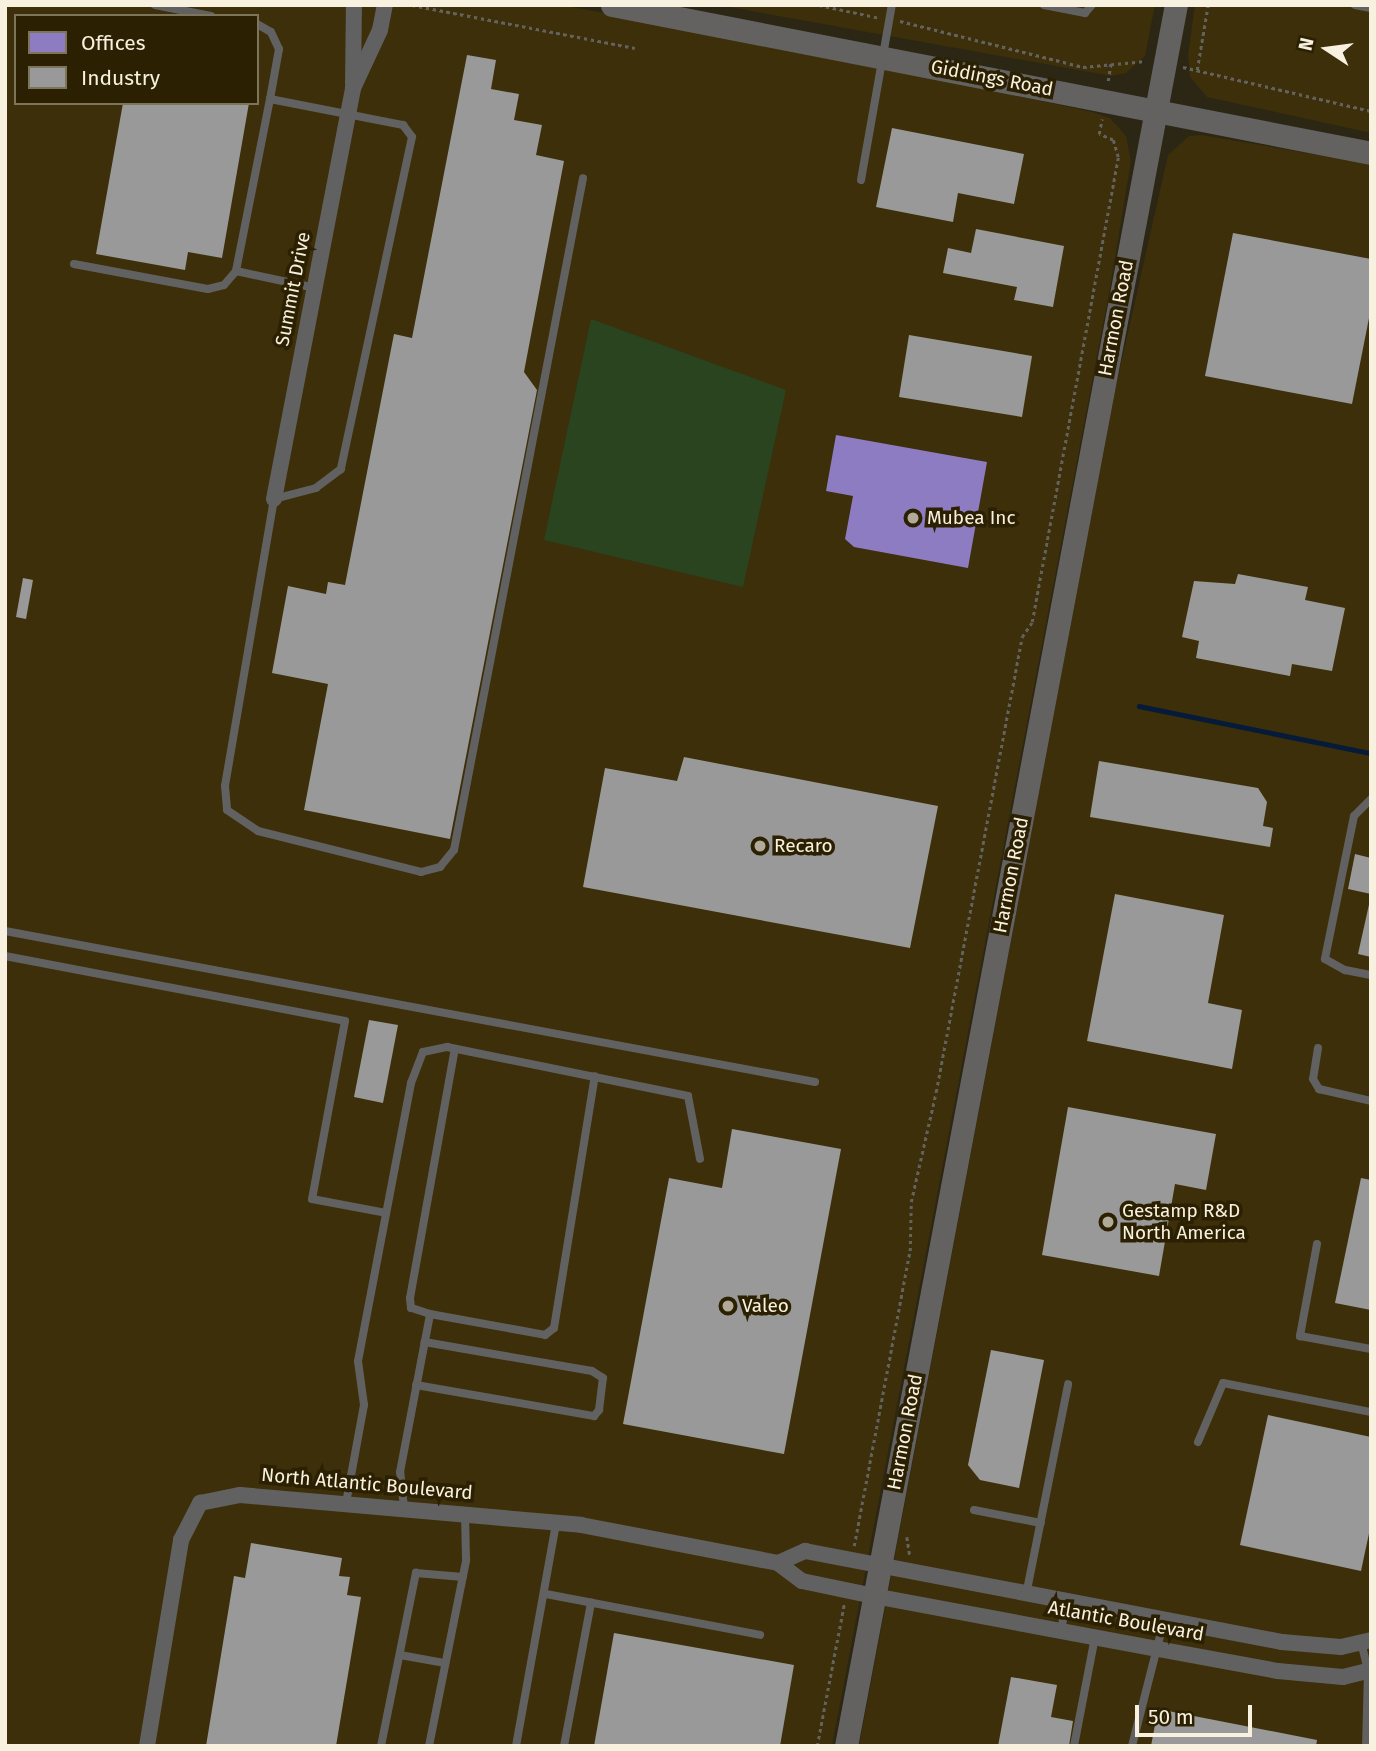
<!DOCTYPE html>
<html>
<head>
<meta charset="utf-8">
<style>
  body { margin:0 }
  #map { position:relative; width:1376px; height:1751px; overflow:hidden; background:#2c2615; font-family:"Fira Sans",sans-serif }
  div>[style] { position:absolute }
  .built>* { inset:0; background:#3c2f09 }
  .green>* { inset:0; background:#29441f }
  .offices>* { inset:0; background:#8e7cc3 }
  .industry>* { inset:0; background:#999 }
  .stream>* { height:4.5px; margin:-2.25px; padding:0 2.25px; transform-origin:2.25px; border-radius:2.25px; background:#061b39 }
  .path>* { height:2.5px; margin-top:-1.25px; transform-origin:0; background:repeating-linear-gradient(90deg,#64625e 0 3.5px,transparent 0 7px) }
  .lane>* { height:8px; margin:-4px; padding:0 4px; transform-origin:4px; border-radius:4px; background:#626162 }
  .street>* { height:16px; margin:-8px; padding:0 8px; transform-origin:8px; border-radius:8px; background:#626162 }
  .secondary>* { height:23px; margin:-11.5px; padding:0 11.5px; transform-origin:11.5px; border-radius:11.5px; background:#646261 }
  .dots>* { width:19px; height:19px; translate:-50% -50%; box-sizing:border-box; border:4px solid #2c2002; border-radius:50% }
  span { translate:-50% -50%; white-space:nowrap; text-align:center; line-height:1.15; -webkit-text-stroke:7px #2c2002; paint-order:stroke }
  .street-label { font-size:19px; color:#f8f1df }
  .poi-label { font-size:19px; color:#f8f1df }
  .left { translate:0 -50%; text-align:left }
  .frame { position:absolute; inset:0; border:7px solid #f8f1df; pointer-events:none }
  .legend { position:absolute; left:14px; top:14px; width:245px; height:91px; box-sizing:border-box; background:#2c2002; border:2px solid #7e745a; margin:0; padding:9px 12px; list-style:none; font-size:21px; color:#f8f1df }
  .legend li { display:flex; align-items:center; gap:14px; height:35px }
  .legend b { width:35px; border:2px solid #7e745a }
  .north { position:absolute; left:1292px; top:14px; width:70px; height:70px; -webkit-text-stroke:5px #2c2002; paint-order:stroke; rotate:283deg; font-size:19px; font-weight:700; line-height:28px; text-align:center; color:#f8f1df }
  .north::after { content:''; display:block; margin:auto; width:24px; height:32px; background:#f8f1df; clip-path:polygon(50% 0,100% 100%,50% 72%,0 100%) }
  .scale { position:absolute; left:1135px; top:1705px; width:117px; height:32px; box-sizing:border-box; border:4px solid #f8f1df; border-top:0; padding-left:9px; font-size:21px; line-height:24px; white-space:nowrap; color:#f8f1df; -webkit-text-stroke:5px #2c2002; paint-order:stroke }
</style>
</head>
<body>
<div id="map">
  <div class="built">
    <div style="clip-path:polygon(evenodd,5px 5px,561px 5px,806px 50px,1092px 112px,1110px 118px,1126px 136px,1131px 161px,1110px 288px,832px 1746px,5px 1746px,5px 5px,16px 16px,257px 16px,257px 103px,16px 103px,16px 16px)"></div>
    <div style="clip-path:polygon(718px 5px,1155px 5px,1145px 56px,1126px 73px,1111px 76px)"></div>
    <div style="clip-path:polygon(1195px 5px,1371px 5px,1371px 133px,1207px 97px,1190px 77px,1188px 55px)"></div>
    <div style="clip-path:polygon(1202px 135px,1371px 164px,1371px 1746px,859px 1746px,1114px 395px,1168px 155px,1189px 136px)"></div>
  </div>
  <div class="green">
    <div style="clip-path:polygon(591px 319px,786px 390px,743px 587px,544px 540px)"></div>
  </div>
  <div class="offices">
    <div style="clip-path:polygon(836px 435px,987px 462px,968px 568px,854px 547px,845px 539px,853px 496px,826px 491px)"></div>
  </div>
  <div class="industry">
    <div style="clip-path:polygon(467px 55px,496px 60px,491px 89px,519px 94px,514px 120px,542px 125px,536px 155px,564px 161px,524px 372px,537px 390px,450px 839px,304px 810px,328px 684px,272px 673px,288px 586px,326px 594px,328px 582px,345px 585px,394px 334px,412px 338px)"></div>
    <div style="clip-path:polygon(123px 103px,249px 103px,222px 258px,188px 252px,185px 270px,96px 254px)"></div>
    <div style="clip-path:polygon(892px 128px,1024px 154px,1014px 204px,958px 193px,953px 222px,876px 207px)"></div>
    <div style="clip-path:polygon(976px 229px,1064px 246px,1053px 307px,1014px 300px,1017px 287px,943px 273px,948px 248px,971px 253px)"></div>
    <div style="clip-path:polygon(1233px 233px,1371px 259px,1371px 308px,1352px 404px,1205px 376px)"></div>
    <div style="clip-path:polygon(909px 335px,1032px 356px,1022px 417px,899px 397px)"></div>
    <div style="clip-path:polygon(1238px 574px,1308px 587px,1305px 600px,1345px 608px,1332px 671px,1292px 664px,1290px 676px,1196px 658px,1199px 641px,1182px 637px,1194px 581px,1235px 584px)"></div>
    <div style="clip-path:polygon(23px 578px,33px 580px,26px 619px,16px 617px)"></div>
    <div style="clip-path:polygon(684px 757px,938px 806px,910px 948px,583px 887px,605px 768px,677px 781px)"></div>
    <div style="clip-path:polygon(1099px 761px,1258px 788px,1267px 802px,1263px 826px,1273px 828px,1270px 847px,1090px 817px)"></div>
    <div style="clip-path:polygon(1355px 854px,1371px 858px,1371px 894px,1348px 889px)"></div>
    <div style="clip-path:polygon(1115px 894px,1224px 915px,1208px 1003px,1242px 1010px,1232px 1069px,1087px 1041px)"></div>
    <div style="clip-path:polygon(1370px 900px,1371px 900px,1371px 957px,1358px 954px)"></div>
    <div style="clip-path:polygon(369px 1020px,398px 1025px,383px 1103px,354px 1097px)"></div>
    <div style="clip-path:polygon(1068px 1107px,1216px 1134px,1206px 1190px,1175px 1184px,1159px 1276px,1042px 1255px)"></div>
    <div style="clip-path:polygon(732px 1129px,841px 1149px,784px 1454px,623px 1424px,669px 1178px,722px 1188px)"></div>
    <div style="clip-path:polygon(1361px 1178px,1371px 1180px,1371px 1310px,1335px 1303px)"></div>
    <div style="clip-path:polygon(991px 1350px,1044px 1360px,1019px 1488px,980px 1480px,968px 1465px)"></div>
    <div style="clip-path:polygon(1268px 1415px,1371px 1437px,1371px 1524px,1361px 1571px,1240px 1545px)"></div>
    <div style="clip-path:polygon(251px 1543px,342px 1558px,339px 1576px,350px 1577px,347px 1595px,361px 1597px,336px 1746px,206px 1746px,234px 1576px,245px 1578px)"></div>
    <div style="clip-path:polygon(614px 1633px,794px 1665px,780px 1746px,594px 1746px)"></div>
    <div style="clip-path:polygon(1011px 1677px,1057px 1685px,1051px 1717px,1073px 1721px,1069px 1746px,998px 1746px)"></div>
    <div style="clip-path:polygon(1158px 1709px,1317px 1740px,1316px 1746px,1151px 1746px)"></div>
  </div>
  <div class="stream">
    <div style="left:1139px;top:706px;width:237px;rotate:11.5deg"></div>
  </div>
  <div class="path">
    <div style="left:412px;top:5px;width:227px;rotate:10.9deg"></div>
    <div style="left:819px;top:5px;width:62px;rotate:12deg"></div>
    <div style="left:900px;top:21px;width:189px;rotate:14.1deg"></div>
    <div style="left:1083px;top:67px;width:63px;rotate:-5.4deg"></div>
    <div style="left:1183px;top:67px;width:193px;rotate:13.2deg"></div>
    <div style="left:1197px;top:70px;width:66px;rotate:-80.4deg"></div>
    <div style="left:1108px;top:81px;width:19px;rotate:-81deg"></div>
    <div style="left:907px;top:1537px;width:18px;rotate:81deg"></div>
    <div style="left:854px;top:1546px;width:300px;rotate:-79.3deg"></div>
    <div style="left:910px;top:1251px;width:49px;rotate:-88.8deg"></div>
    <div style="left:911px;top:1202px;width:113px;rotate:-77.2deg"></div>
    <div style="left:936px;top:1092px;width:463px;rotate:-79.3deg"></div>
    <div style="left:1022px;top:637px;width:18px;rotate:-56deg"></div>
    <div style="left:1032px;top:622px;width:473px;rotate:-79.5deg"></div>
    <div style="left:1118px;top:157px;width:18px;rotate:-106deg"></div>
    <div style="left:1113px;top:140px;width:15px;rotate:-157deg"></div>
    <div style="left:1099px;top:134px;width:15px;rotate:-79deg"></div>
    <div style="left:817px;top:1746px;width:144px;rotate:-79.2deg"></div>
  </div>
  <div class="lane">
    <div style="left:155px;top:5px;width:57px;rotate:11.1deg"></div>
    <div style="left:1044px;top:5px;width:42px;rotate:11deg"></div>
    <div style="left:1085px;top:13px;width:11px;rotate:-49deg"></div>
    <div style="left:1355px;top:5px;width:16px;rotate:11deg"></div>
    <div style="left:257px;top:24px;width:16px;rotate:30deg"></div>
    <div style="left:271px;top:32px;width:19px;rotate:65deg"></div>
    <div style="left:279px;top:49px;width:51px;rotate:100.2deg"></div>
    <div style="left:270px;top:99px;width:136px;rotate:11.1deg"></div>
    <div style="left:403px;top:125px;width:15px;rotate:53deg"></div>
    <div style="left:412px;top:137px;width:340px;rotate:102.1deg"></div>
    <div style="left:341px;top:469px;width:31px;rotate:143deg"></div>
    <div style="left:316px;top:488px;width:43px;rotate:165.3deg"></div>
    <div style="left:274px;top:499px;width:291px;rotate:99.7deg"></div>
    <div style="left:225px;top:786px;width:24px;rotate:85deg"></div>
    <div style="left:227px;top:810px;width:37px;rotate:34deg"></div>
    <div style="left:258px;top:831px;width:168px;rotate:14.1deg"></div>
    <div style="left:421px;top:872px;width:20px;rotate:-15deg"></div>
    <div style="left:440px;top:867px;width:22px;rotate:-51deg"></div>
    <div style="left:454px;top:850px;width:684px;rotate:-79.13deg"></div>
    <div style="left:270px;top:99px;width:175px;rotate:101.2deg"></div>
    <div style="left:236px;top:271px;width:81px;rotate:12.1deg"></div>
    <div style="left:861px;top:180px;width:178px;rotate:-80deg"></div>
    <div style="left:74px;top:264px;width:136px;rotate:10.6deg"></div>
    <div style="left:208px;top:289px;width:16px;rotate:-14deg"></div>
    <div style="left:224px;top:285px;width:18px;rotate:-49deg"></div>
    <div style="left:1371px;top:799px;width:24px;rotate:135deg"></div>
    <div style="left:1354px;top:816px;width:146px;rotate:101.5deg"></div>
    <div style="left:1325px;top:959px;width:23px;rotate:29deg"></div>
    <div style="left:1345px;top:970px;width:26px;rotate:11deg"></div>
    <div style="left:5px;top:931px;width:824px;rotate:10.56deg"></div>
    <div style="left:5px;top:956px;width:346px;rotate:10.8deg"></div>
    <div style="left:345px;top:1021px;width:181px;rotate:100.5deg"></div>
    <div style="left:312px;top:1199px;width:75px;rotate:10.7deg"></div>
    <div style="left:1318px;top:1048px;width:31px;rotate:99deg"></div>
    <div style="left:1313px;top:1079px;width:12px;rotate:59deg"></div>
    <div style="left:1319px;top:1089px;width:53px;rotate:13deg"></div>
    <div style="left:1317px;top:1244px;width:94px;rotate:100.5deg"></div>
    <div style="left:1300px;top:1336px;width:72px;rotate:10.4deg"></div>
    <div style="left:430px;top:1314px;width:117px;rotate:10.3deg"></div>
    <div style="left:545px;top:1335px;width:11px;rotate:-38deg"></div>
    <div style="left:554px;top:1328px;width:255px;rotate:-80.8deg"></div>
    <div style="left:416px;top:1385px;width:181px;rotate:9.9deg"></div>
    <div style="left:594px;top:1416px;width:8px;rotate:-50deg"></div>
    <div style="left:599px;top:1410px;width:32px;rotate:-83deg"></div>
    <div style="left:603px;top:1378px;width:13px;rotate:-148deg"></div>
    <div style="left:592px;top:1371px;width:170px;rotate:-170.2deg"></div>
    <div style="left:1198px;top:1442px;width:64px;rotate:-67deg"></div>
    <div style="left:1223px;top:1383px;width:151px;rotate:11.1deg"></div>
    <div style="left:346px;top:1503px;width:100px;rotate:-79.6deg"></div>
    <div style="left:364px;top:1405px;width:44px;rotate:-97.8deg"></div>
    <div style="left:358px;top:1361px;width:283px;rotate:-79.2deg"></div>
    <div style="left:411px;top:1083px;width:33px;rotate:-69deg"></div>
    <div style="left:423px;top:1052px;width:25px;rotate:-12deg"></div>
    <div style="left:447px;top:1047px;width:246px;rotate:11.5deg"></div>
    <div style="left:688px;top:1096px;width:64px;rotate:79.2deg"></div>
    <div style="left:404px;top:1508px;width:36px;rotate:-96deg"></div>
    <div style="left:400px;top:1472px;width:161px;rotate:-79.2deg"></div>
    <div style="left:430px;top:1314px;width:20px;rotate:-162deg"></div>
    <div style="left:411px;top:1308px;width:10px;rotate:-96deg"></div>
    <div style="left:410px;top:1298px;width:253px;rotate:-79.8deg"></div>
    <div style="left:974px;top:1510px;width:68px;rotate:11deg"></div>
    <div style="left:546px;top:1594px;width:218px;rotate:10.8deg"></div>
    <div style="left:1026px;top:1595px;width:215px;rotate:-78.7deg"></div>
    <div style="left:1061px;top:1631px;width:29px;rotate:-80deg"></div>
    <div style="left:1361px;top:1642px;width:30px;rotate:76deg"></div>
    <div style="left:1368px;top:1671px;width:75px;rotate:91.5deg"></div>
    <div style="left:400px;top:1655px;width:46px;rotate:10.1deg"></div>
    <div style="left:381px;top:1746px;width:177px;rotate:-78.6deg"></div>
    <div style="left:416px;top:1573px;width:47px;rotate:4.9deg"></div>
    <div style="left:429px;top:1746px;width:190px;rotate:-78.7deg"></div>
    <div style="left:466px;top:1560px;width:46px;rotate:-91.2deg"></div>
    <div style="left:516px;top:1746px;width:227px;rotate:-79.8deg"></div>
    <div style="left:564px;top:1746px;width:146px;rotate:-79.3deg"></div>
    <div style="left:1074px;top:1746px;width:111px;rotate:-79.1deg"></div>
    <div style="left:1132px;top:1746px;width:130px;rotate:-75.7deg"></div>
  </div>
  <div class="street">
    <div style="left:353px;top:83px;width:78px;rotate:-89.3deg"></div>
    <div style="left:274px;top:499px;width:419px;rotate:-79.1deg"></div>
    <div style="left:353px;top:88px;width:64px;rotate:-65deg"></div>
    <div style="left:380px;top:30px;width:25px;rotate:-79deg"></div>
    <div style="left:778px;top:1563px;width:30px;rotate:-24deg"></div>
    <div style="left:805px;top:1551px;width:486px;rotate:10.8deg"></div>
    <div style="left:1282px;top:1642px;width:59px;rotate:4.8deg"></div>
    <div style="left:1341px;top:1647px;width:31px;rotate:-13deg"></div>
    <div style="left:147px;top:1746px;width:209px;rotate:-80.6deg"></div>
    <div style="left:181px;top:1540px;width:42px;rotate:-62.8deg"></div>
    <div style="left:200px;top:1503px;width:41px;rotate:-11.3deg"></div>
    <div style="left:240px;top:1495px;width:342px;rotate:5deg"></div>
    <div style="left:581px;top:1525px;width:201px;rotate:10.9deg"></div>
    <div style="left:778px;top:1563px;width:30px;rotate:37deg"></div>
    <div style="left:802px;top:1581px;width:74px;rotate:11.8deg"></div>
    <div style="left:874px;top:1596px;width:289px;rotate:10.6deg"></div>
    <div style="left:1158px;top:1649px;width:122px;rotate:10.4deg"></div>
    <div style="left:1278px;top:1671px;width:65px;rotate:5.3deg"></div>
    <div style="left:1343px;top:1677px;width:29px;rotate:-14deg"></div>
  </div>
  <div class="secondary">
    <div style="left:612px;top:5px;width:773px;rotate:11.03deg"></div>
    <div style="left:846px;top:1746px;width:1772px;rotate:-79.27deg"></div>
  </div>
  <div class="dots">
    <div style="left:913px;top:518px;background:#b1aa98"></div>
    <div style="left:760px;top:846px;background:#b1aa98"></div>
    <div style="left:1108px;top:1222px;background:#b1aa98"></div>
    <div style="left:728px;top:1306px;background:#b1aa98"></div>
  </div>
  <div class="street-label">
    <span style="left:992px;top:78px;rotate:11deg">Giddings Road</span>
    <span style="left:293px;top:289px;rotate:-79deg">Summit Drive</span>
    <span style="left:1116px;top:318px;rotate:-79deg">Harmon Road</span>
    <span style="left:1011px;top:875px;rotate:-79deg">Harmon Road</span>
    <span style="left:905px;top:1432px;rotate:-79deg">Harmon Road</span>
    <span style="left:367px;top:1484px;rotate:5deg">North Atlantic Boulevard</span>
    <span style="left:1126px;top:1621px;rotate:10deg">Atlantic Boulevard</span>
  </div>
  <div class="poi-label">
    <span class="left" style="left:927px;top:518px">Mubea Inc</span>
    <span class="left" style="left:774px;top:846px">Recaro</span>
    <span class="left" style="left:1122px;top:1222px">Gestamp R&amp;D<br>North America</span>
    <span class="left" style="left:742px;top:1306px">Valeo</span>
  </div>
  <div class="frame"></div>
  <ul class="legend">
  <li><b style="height:19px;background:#8e7cc3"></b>Offices</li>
  <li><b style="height:19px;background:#999"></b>Industry</li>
  </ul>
  <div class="north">N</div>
  <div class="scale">50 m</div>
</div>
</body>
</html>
